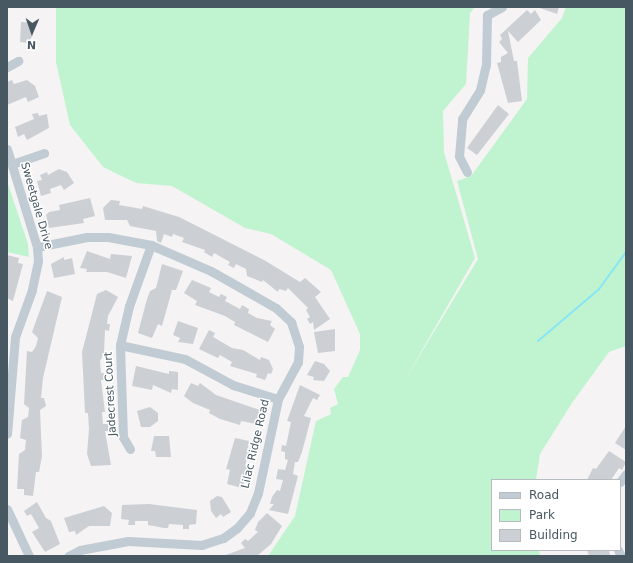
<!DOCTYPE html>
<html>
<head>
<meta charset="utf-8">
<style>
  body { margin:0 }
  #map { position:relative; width:633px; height:563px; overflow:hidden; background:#f5f3f3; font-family:"DejaVu Sans",sans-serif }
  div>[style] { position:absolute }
  .green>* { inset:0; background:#c0f4d1 }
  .stream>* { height:2px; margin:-1px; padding:0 1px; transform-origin:1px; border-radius:1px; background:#89e5f4 }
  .building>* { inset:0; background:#ccd0d5 }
  .minor>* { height:9px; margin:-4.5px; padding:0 4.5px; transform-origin:4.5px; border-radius:4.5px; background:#c0cbd3 }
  span { translate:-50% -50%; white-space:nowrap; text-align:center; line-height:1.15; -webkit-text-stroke:3px #fff; paint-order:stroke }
  .street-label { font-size:11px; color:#485862 }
  .frame { position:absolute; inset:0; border:8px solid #485862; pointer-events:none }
  .legend { position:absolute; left:491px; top:479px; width:130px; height:72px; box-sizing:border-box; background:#fff; border:1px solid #b6bcc0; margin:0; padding:5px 7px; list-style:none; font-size:12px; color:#485862 }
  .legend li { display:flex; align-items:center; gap:8px; height:20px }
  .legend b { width:20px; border:1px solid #b6bcc0 }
  .north { position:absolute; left:12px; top:12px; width:40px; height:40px; -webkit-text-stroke:3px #fff; paint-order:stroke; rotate:182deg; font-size:11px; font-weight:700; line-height:16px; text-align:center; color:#485862 }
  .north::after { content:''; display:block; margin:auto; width:14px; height:18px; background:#485862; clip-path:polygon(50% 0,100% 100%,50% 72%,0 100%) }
</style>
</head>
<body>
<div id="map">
  <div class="green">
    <div style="clip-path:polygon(56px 7px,475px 7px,470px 13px,466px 84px,443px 111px,444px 152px,475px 258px,406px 378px,478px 259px,457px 181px,471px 176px,527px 99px,528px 58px,562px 18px,566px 7px,626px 7px,626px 346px,609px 352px,572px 403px,540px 454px,536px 480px,492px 480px,492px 550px,539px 550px,540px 556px,268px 556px,295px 516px,316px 421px,331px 414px,330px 408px,338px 404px,334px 389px,343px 377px,348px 377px,360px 350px,360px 334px,331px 270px,271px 234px,245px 228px,172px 186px,136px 183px,103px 167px,70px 125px,56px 62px)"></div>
    <div style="clip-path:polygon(7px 181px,28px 244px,29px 257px,7px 252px)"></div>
  </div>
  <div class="stream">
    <div style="left:538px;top:341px;width:80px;rotate:-40.4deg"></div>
    <div style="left:599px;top:289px;width:46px;rotate:-53.9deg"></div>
  </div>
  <div class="building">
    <div style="clip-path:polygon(537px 7px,559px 7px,557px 14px)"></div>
    <div style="clip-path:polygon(527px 10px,531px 14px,535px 10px,541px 20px,518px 42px,508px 31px,514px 61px,517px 61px,522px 101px,508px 103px,497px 63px,501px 62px,501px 57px,508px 53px,499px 42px,502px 39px,500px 35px)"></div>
    <div style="clip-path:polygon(21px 22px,34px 23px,33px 35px,28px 43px,20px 42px)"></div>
    <div style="clip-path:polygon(12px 80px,14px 84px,27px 80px,35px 86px,39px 97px,28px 102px,26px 97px,7px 105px,7px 82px)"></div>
    <div style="clip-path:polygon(498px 105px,509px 114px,477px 155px,467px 148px)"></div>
    <div style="clip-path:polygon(38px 113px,39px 116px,47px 114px,49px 128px,27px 140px,24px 134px,18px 137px,15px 127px,34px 119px,32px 114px)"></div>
    <div style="clip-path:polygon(59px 169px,67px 172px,74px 183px,64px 190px,61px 185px,50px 189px,51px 193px,41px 196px,37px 181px,42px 180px,40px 175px,47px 172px,48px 175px)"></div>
    <div style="clip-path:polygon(90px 198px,95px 216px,83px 219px,84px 223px,49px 228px,46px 215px,49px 212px,60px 210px,59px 205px)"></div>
    <div style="clip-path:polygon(111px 200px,120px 201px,119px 205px,142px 209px,143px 206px,179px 217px,264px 260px,300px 282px,305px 278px,321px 292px,315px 297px,330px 319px,314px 330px,313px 322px,310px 324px,307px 319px,310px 317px,306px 310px,308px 308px,288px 288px,286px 291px,279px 289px,278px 292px,263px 280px,262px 282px,247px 276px,246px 269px,236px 264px,234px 268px,228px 265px,230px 262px,214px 253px,212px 257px,204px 252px,205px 250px,182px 242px,184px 238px,173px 234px,172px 237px,164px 234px,161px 243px,157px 241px,156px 231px,130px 226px,127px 220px,105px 220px,103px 208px)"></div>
    <div style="clip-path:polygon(87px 251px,110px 259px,111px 254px,132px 256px,126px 278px,107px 272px,86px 272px,87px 269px,80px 268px)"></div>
    <div style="clip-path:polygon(7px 255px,19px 258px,18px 263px,23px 264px,13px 301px,7px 298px)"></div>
    <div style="clip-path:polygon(64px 257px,64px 260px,72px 258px,75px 274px,54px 278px,51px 264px)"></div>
    <div style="clip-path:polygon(162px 264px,183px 271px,176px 290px,172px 290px,162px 326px,158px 324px,152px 338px,138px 333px,147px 299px,150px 291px,156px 288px)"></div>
    <div style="clip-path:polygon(192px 280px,211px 288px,209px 292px,219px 297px,221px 294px,227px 297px,225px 301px,240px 309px,242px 305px,249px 309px,248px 313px,257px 318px,272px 321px,270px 325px,275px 329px,268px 342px,234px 325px,235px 322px,225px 316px,195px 305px,197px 301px,184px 293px)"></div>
    <div style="clip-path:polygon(106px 290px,118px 297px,108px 316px,107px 324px,110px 324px,109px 331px,105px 330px,104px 354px,100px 361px,101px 373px,104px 373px,105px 380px,101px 380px,105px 412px,102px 412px,103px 424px,108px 424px,108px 431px,105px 431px,111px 465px,91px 466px,87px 454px,89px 429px,88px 413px,85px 413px,82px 352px,97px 294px)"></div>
    <div style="clip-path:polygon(47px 291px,62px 297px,43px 378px,41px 398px,44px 398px,46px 406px,40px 410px,42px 456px,39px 472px,36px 472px,33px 496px,24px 495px,24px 489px,17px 489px,19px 454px,25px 450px,26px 440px,20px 438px,22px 420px,28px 417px,29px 408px,24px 404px,27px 351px,32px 352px,36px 346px,38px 338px,32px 332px)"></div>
    <div style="clip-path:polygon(178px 321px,198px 328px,193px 344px,178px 342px,180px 338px,173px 335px)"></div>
    <div style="clip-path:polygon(335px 329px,335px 351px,318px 353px,314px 332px)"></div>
    <div style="clip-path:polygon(209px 330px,215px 333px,213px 337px,232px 348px,243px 350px,260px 360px,261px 357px,269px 360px,273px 369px,271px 374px,268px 373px,265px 380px,256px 377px,257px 374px,230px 366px,232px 362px,220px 355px,218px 358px,199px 349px)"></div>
    <div style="clip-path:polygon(315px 361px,324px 364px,330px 371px,324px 381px,313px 380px,314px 377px,307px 375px)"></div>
    <div style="clip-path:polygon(136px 366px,169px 374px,169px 371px,178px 372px,178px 390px,172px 389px,171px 393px,153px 385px,152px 390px,132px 386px)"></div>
    <div style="clip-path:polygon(191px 383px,198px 386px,200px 383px,216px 395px,260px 410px,256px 424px,241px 421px,240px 425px,220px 419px,209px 413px,210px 410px,193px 403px,184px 396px)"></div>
    <div style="clip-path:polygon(300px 385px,320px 395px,317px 400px,313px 398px,304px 416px,311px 418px,302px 452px,298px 462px,295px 462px,293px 474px,298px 476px,288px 514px,269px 510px,274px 504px,270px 504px,272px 497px,277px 490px,280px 491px,283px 480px,276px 479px,278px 469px,285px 470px,288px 460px,285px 459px,285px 452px,281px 451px,282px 445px,286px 446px,291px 422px,287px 421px)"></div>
    <div style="clip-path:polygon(150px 407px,158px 413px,158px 421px,150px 427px,141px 427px,137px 411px)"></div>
    <div style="clip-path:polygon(626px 426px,626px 450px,615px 443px)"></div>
    <div style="clip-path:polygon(154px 436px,169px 436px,171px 457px,156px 457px,155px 451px,151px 451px)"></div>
    <div style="clip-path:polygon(235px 438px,249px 441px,248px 448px,252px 448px,251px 455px,248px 454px,245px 466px,249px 467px,242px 488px,227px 484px,230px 470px,226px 469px)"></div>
    <div style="clip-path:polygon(609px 451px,626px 462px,622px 470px,619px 468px,611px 480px,587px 480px,593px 468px,596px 469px)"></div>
    <div style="clip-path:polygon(217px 496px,222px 497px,231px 512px,223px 517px,221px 514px,216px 518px,211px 511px,210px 501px)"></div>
    <div style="clip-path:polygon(37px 502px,46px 518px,51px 521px,60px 544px,45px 552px,32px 532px,39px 528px,31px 514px,27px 516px,24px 511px)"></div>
    <div style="clip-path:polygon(149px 504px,197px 510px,196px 524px,189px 525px,189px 529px,183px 529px,183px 525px,169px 524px,168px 528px,164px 528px,148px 525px,148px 521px,135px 521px,135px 525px,128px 525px,129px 520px,121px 519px,122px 505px)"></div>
    <div style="clip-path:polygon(104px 506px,112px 513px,110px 526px,89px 526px,76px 535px,75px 531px,69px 532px,64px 518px)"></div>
    <div style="clip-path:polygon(267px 513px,282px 526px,271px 544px,257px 556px,223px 556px,245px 548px,241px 543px,245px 539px,248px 541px,258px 532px,255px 530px,258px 522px)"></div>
    <div style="clip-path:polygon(587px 550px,609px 550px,610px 555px,589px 556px)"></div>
  </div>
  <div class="minor">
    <div style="left:7px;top:67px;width:13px;rotate:-29deg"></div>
    <div style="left:7px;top:149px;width:102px;rotate:73deg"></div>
    <div style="left:37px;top:247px;width:14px;rotate:86deg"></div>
    <div style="left:38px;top:261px;width:30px;rotate:102deg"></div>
    <div style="left:32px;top:290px;width:50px;rotate:109.9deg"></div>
    <div style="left:15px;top:337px;width:97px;rotate:94.7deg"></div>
    <div style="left:12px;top:164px;width:34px;rotate:-19deg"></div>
    <div style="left:467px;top:172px;width:18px;rotate:-117deg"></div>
    <div style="left:459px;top:156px;width:37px;rotate:-85deg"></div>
    <div style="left:462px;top:119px;width:34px;rotate:-58deg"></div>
    <div style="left:480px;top:90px;width:26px;rotate:-77deg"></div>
    <div style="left:486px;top:65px;width:50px;rotate:-88.9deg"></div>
    <div style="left:487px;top:15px;width:17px;rotate:-28deg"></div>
    <div style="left:37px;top:247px;width:51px;rotate:-11.3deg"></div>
    <div style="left:87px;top:237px;width:21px"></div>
    <div style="left:108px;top:237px;width:44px;rotate:10.5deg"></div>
    <div style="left:151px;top:245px;width:65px;rotate:23.4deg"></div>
    <div style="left:211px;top:271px;width:75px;rotate:29.6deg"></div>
    <div style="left:276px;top:308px;width:21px;rotate:43deg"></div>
    <div style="left:291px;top:322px;width:26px;rotate:72deg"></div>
    <div style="left:299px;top:347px;width:15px;rotate:94deg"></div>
    <div style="left:298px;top:362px;width:42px;rotate:118.4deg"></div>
    <div style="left:278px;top:399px;width:96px;rotate:102deg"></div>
    <div style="left:258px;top:493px;width:22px;rotate:112deg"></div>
    <div style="left:250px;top:513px;width:20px;rotate:131deg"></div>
    <div style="left:237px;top:528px;width:17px;rotate:144deg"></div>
    <div style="left:223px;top:538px;width:22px;rotate:162deg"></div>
    <div style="left:202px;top:545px;width:74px;rotate:-176.9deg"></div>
    <div style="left:128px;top:541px;width:49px;rotate:169.4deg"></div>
    <div style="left:80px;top:550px;width:13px;rotate:153deg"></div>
    <div style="left:120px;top:345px;width:66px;rotate:12.2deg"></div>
    <div style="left:185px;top:359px;width:55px;rotate:28.4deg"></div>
    <div style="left:233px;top:385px;width:47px;rotate:17.3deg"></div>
    <div style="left:130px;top:449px;width:14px;rotate:-120deg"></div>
    <div style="left:123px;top:437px;width:92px;rotate:-91.9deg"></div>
    <div style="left:120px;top:345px;width:40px;rotate:-77deg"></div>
    <div style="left:129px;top:306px;width:65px;rotate:-70.2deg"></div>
    <div style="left:620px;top:482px;width:10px;rotate:-53deg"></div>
    <div style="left:7px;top:509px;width:52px;rotate:64.9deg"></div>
    <div style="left:618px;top:550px;width:7px;rotate:63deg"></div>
  </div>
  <div class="street-label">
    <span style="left:36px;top:206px;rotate:74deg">Sweetgale Drive</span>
    <span style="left:111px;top:394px;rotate:-93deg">Jadecrest Court</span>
    <span style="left:256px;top:444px;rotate:-77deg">Lilac Ridge Road</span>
  </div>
  <div class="frame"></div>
  <ul class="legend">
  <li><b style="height:5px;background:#c0cbd3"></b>Road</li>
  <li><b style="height:11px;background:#c0f4d1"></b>Park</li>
  <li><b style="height:11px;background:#ccd0d5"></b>Building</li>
  </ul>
  <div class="north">N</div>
</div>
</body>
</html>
